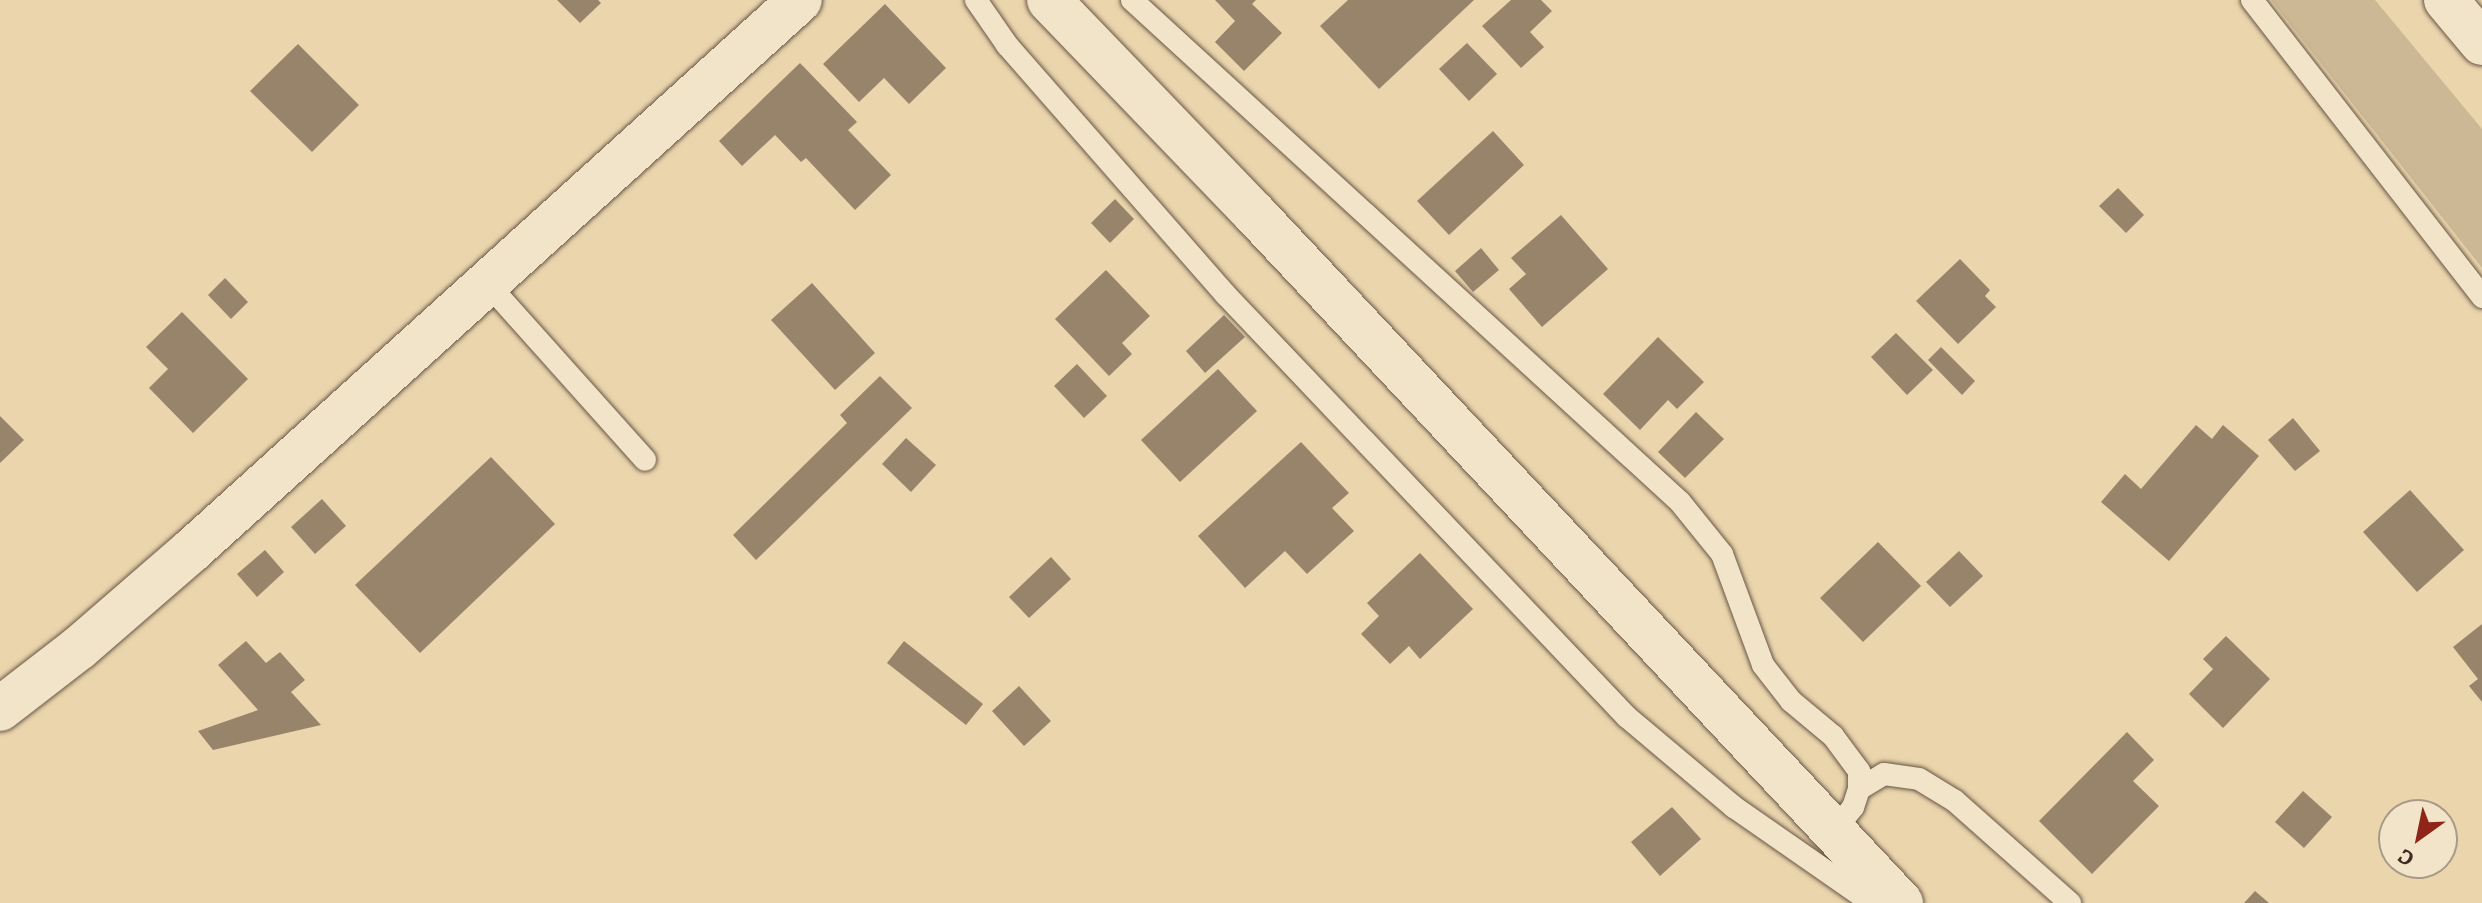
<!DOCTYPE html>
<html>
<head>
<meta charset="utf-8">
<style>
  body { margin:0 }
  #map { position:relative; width:2482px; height:903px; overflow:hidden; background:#ead5ac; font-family:Alegreya,serif }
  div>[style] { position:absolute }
  .green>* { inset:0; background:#cdb895 }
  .building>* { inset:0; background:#97846b }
  .roads { filter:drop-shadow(0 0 2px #695647) drop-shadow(0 0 2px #695647) }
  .lane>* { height:22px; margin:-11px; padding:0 11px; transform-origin:11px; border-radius:11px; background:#f1e4c9 }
  .street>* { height:44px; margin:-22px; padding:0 22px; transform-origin:22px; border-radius:22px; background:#f1e4c9 }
  .secondary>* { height:44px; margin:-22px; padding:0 22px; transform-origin:22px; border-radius:22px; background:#f1e4c9 }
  span { translate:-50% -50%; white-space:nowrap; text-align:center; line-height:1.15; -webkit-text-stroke:6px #f1e4c9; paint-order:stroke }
  .north { position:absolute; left:2378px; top:799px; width:80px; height:80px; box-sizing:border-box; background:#f1e4c9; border:2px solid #a99a87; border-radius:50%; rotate:213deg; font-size:22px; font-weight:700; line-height:32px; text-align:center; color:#3e2c25 }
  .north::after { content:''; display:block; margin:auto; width:28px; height:36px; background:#8f2418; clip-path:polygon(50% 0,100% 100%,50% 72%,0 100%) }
</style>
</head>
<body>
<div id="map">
  <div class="green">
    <div style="clip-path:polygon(2271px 0,2375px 0,2482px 129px,2482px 268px)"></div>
  </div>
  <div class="building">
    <div style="clip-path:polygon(557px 0,598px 0,601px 3px,580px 23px)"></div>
    <div style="clip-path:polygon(1215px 0,1256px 0,1252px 4px,1282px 33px,1244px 71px,1215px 42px,1235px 21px)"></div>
    <div style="clip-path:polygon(1348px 0,1474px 0,1379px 89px,1320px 26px)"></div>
    <div style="clip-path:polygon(1511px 0,1541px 0,1552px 11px,1530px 32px,1544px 47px,1521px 68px,1482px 26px)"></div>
    <div style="clip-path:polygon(885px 4px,946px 68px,909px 104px,884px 78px,859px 102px,823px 64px)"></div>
    <div style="clip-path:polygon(1467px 43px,1497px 74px,1469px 101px,1439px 69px)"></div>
    <div style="clip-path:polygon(298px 44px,359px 105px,312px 152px,250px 91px)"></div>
    <div style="clip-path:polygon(800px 63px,857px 122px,848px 130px,891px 175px,855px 210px,806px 158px,801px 162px,775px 135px,742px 166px,719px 141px)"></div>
    <div style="clip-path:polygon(1493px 131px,1524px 165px,1449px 235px,1417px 201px)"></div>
    <div style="clip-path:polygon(2118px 188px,2144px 215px,2126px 233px,2099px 206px)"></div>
    <div style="clip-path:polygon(1115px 199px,1134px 219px,1110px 243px,1091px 223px)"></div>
    <div style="clip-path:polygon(1561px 215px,1608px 269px,1542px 327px,1509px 289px,1526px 274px,1511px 258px)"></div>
    <div style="clip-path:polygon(1481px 248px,1499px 270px,1473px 292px,1455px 271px)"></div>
    <div style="clip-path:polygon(1960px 259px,1990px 290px,1985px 296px,1996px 307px,1958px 344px,1916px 301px)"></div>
    <div style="clip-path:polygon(1106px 270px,1150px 316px,1122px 343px,1132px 354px,1109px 376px,1055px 319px)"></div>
    <div style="clip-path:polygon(225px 278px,248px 302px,231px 319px,208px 295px)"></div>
    <div style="clip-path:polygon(812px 283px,875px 353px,835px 390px,771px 320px)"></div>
    <div style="clip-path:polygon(182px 312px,248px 379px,193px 433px,149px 388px,168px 369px,146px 347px)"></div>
    <div style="clip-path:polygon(1224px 315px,1245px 337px,1205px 373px,1186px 351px)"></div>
    <div style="clip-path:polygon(1896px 333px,1933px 370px,1907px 395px,1871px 357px)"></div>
    <div style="clip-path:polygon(1658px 337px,1704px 382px,1677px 409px,1668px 400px,1640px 430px,1603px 394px)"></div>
    <div style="clip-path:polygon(1941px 347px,1975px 381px,1962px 395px,1928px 360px)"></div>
    <div style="clip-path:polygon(1077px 364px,1107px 396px,1084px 418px,1054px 386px)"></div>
    <div style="clip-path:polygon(1218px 369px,1257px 411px,1180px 482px,1141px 440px)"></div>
    <div style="clip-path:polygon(880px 376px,912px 408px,756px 560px,733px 535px,847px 423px,840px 415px)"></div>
    <div style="clip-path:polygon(1696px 412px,1724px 439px,1685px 478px,1658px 452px)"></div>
    <div style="clip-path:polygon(0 416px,24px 440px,0 463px)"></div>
    <div style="clip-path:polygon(2293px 418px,2320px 451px,2295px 471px,2268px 440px)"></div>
    <div style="clip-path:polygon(2196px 425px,2212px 439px,2223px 425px,2259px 456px,2169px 561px,2101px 502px,2125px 474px,2141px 489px)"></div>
    <div style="clip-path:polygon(906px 438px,936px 465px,911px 492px,882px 464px)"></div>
    <div style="clip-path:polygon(1301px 442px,1349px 493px,1332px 508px,1354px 531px,1307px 574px,1285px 551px,1245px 588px,1198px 536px)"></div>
    <div style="clip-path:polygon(491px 457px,555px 524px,420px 653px,355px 585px)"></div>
    <div style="clip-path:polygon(2410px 490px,2464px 550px,2417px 592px,2363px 532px)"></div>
    <div style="clip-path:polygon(322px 499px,346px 526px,315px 554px,291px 527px)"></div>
    <div style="clip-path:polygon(1878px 542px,1921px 586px,1863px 642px,1820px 598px)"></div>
    <div style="clip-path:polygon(265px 550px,284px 572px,257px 597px,237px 574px)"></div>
    <div style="clip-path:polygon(1959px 551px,1983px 576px,1950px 607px,1926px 582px)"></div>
    <div style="clip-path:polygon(1420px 553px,1473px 609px,1420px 659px,1409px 646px,1390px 664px,1361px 634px,1379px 616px,1367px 603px)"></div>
    <div style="clip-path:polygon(1051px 557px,1071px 579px,1029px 618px,1009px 597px)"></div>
    <div style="clip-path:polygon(2482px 624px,2482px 702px,2469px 686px,2478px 679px,2453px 647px)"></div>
    <div style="clip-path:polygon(2226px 636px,2270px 679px,2223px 728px,2189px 694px,2213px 669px,2203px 659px)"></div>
    <div style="clip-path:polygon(246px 641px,266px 663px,280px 652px,305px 680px,291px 692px,321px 725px,213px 750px,198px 731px,258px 710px,218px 665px)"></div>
    <div style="clip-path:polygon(904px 641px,983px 704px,966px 725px,887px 663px)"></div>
    <div style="clip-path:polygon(1019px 686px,1051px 721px,1024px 746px,992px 711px)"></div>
    <div style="clip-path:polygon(2127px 732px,2154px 760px,2133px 781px,2159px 806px,2092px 874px,2039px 821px)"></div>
    <div style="clip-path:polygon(2303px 791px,2332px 817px,2304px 848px,2275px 822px)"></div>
    <div style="clip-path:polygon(1672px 807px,1701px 839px,1660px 876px,1631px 842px)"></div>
    <div style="clip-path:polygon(2255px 891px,2269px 903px,2244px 903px)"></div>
  </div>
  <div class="roads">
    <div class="lane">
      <div style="left:976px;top:0;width:55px;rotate:55.4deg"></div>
      <div style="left:1007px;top:45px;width:331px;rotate:48.8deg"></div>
      <div style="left:1225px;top:294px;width:584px;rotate:46.46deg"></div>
      <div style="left:1627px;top:717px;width:140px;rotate:40.1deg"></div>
      <div style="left:1734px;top:807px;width:168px;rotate:34.8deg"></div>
      <div style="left:1132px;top:0;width:743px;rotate:42.49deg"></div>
      <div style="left:1680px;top:502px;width:67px;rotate:51.1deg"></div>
      <div style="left:1722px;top:554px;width:118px;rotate:69.7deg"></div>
      <div style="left:1763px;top:665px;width:46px;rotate:52.1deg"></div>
      <div style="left:1791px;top:701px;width:55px;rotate:39.8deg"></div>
      <div style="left:1833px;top:736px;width:44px;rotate:53.4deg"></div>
      <div style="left:1859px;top:771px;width:18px;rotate:90deg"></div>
      <div style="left:1859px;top:789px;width:19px;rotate:108deg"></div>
      <div style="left:1853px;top:807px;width:31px;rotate:128deg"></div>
      <div style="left:2252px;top:0;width:376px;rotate:52.2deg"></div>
      <div style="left:487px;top:283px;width:237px;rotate:48.2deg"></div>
      <div style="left:1859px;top:789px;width:29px;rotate:-31deg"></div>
      <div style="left:1884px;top:774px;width:35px;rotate:8deg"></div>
      <div style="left:1919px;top:779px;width:42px;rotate:31.4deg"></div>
      <div style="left:1955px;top:801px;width:154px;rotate:41.6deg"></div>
    </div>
    <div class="street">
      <div style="left:1049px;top:0;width:296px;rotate:46.1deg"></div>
      <div style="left:1254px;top:213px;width:946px;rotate:46.84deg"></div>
    </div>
    <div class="secondary">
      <div style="left:2446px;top:0;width:56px;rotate:50.1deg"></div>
      <div style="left:0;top:709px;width:100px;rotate:-37.7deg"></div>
      <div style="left:79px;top:648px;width:148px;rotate:-40.9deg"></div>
      <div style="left:191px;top:551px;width:821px;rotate:-42.14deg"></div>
    </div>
  </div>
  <div class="north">С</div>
</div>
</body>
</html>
